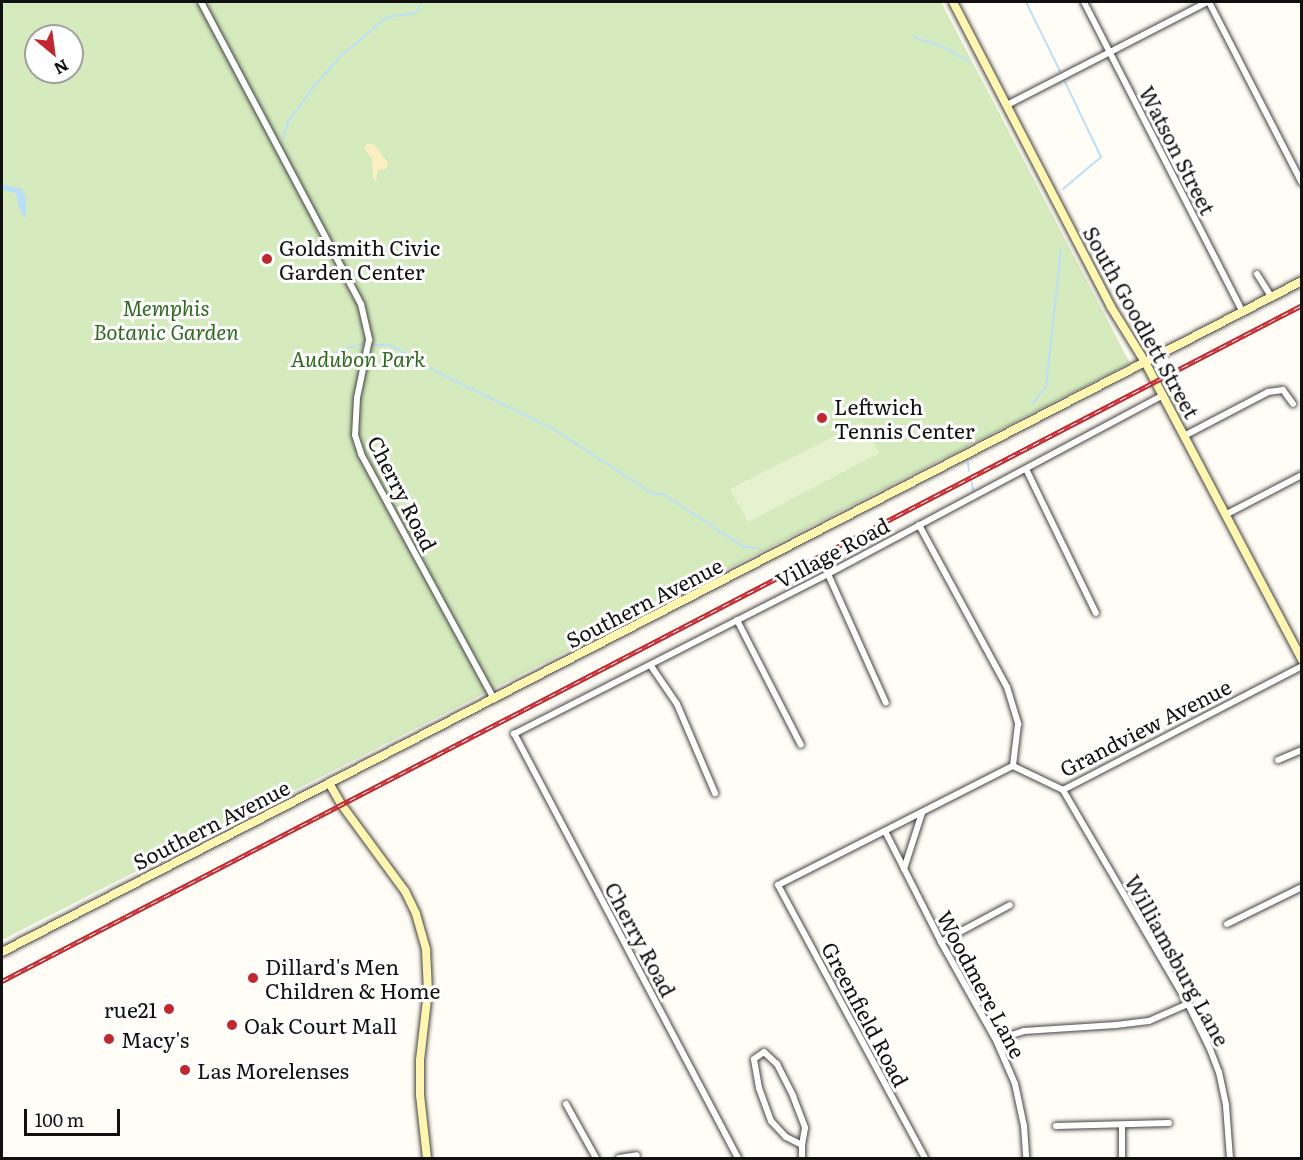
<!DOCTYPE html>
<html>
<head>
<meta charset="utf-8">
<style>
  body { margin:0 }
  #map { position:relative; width:1303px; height:1160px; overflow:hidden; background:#fffdf5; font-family:Literata,serif }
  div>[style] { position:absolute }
  .green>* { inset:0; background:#d5ebbd }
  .sand>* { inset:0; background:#fbeec1 }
  .pitch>* { inset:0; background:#e6f2cf }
  .water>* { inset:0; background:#b9e0f7 }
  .stream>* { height:2px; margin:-1px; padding:0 1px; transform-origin:1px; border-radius:1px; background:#b9e0f7 }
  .roads { filter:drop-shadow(0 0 2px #444) drop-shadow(0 0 2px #444) }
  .street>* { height:6px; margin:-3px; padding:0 3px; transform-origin:3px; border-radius:3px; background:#fff }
  .secondary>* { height:8px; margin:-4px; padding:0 4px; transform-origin:4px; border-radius:4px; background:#fff6b0 }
  .rail>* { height:4.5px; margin-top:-2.25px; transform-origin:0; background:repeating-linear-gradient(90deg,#fff 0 7px,#c4262e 0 14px); box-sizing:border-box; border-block:2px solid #c4262e }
  .dots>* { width:16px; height:16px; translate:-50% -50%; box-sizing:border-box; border:3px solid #fff; border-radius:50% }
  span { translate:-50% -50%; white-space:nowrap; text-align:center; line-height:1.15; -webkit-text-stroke:6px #fff; paint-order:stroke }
  .street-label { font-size:21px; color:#111 }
  .poi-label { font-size:21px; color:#111 }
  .left { translate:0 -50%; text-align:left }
  .right { translate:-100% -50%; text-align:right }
  .park-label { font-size:21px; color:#2f6b1f; font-style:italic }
  .frame { position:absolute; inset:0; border:3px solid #111; pointer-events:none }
  .north { position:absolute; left:24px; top:24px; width:60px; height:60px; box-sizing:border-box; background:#fff; border:2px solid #a0a0a0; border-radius:50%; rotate:151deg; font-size:16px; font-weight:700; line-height:24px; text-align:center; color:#111 }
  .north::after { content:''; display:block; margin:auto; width:21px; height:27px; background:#c4262e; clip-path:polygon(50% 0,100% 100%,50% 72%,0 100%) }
  .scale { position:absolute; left:24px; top:1109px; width:96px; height:27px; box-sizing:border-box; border:3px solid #111; border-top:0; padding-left:8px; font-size:18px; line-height:21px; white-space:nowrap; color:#111; -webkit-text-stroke:4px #fff; paint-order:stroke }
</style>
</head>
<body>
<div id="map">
  <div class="green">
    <div style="clip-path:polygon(evenodd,2px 2px,941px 2px,1130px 363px,2px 940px,2px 2px,36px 36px,72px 36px,72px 72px,36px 72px,36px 36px)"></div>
  </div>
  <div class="sand">
    <div style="clip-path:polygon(367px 144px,373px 144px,388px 162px,386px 169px,378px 170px,376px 181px,373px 178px,372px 158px,364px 149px)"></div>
  </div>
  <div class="pitch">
    <div style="clip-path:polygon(862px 422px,879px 453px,748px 522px,730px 489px)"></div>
  </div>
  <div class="water">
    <div style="clip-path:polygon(2px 184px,22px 189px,26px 197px,26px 219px,19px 209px,16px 194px,2px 189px)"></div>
  </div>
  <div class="stream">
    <div style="left:1026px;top:2px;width:77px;rotate:63.8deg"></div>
    <div style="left:914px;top:37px;width:31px;rotate:19deg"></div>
    <div style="left:943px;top:47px;width:29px;rotate:29deg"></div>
    <div style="left:283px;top:138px;width:19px;rotate:-72deg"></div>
    <div style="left:289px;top:120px;width:44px;rotate:-53.4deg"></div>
    <div style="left:315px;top:85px;width:39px;rotate:-48deg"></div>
    <div style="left:341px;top:56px;width:54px;rotate:-40.5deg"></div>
    <div style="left:382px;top:21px;width:7px;rotate:-34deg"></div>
    <div style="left:388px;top:17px;width:27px;rotate:-8deg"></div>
    <div style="left:415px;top:13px;width:13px;rotate:-58deg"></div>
    <div style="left:1063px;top:189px;width:50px;rotate:-40.1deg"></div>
    <div style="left:1101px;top:157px;width:83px;rotate:-115.6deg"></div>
    <div style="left:373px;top:345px;width:17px"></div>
    <div style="left:390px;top:345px;width:61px;rotate:29.5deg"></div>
    <div style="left:443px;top:375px;width:125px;rotate:26.2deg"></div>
    <div style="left:555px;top:430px;width:117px;rotate:33.1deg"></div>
    <div style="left:653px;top:494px;width:10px"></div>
    <div style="left:663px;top:494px;width:97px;rotate:33.2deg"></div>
    <div style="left:744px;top:547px;width:15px;rotate:4deg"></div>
    <div style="left:327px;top:359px;width:18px;rotate:-34deg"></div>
    <div style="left:342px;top:349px;width:22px;rotate:-13deg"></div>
    <div style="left:1032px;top:404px;width:22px;rotate:-51deg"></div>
    <div style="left:1046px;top:387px;width:139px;rotate:-83.8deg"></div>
    <div style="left:968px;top:463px;width:8px;rotate:83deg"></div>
    <div style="left:972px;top:483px;width:7px;rotate:82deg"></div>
  </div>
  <div class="roads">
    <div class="street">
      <div style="left:201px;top:2px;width:342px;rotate:62.1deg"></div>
      <div style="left:361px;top:304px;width:37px;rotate:77deg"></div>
      <div style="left:369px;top:340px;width:59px;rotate:101.7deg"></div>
      <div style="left:357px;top:398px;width:37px;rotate:93deg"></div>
      <div style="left:355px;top:435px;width:20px;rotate:72deg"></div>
      <div style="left:361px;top:454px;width:279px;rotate:61.5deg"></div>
      <div style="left:1084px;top:2px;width:349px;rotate:62.9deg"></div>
      <div style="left:1209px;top:2px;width:203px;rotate:62.8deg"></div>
      <div style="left:1007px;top:105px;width:225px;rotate:-27.2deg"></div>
      <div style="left:1257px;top:274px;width:28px;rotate:58deg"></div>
      <div style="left:1184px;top:436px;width:95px;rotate:-27.6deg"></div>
      <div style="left:1268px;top:392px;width:15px;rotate:-8deg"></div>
      <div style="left:1283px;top:390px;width:17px;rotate:54deg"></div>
      <div style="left:1026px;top:469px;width:160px;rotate:64.1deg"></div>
      <div style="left:1225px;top:515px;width:87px;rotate:-27.5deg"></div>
      <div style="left:919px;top:525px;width:184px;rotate:61.5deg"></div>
      <div style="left:1007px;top:687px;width:39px;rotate:73deg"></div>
      <div style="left:1018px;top:724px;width:42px;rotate:96.8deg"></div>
      <div style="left:828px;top:574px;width:141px;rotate:65.8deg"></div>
      <div style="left:737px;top:620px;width:140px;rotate:62.9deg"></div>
      <div style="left:651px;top:666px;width:46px;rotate:55.6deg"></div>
      <div style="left:677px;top:704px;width:97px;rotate:66.9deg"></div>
      <div style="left:1278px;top:760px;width:26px;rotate:-23deg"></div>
      <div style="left:1063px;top:790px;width:248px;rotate:59.7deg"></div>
      <div style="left:1188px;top:1004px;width:50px;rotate:63.9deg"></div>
      <div style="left:1210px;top:1049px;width:25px;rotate:69deg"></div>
      <div style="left:1219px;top:1072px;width:35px;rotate:78deg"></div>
      <div style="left:1226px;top:1106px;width:52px;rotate:85.6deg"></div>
      <div style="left:885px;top:831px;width:124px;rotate:63.2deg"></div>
      <div style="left:941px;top:942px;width:112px;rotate:60.7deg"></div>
      <div style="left:996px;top:1040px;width:48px;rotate:66.6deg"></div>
      <div style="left:1015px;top:1084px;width:43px;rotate:77.9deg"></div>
      <div style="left:1024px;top:1126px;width:32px;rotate:86deg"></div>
      <div style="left:904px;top:869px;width:59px;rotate:-72.2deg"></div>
      <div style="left:1227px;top:924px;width:84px;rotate:-26.3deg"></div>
      <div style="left:941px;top:942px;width:78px;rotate:-28.2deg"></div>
      <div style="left:996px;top:1040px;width:29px;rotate:-18deg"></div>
      <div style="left:1024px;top:1031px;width:92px;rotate:-3.7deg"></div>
      <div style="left:1116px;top:1025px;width:33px;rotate:-7deg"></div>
      <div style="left:1149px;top:1021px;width:43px;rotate:-23.6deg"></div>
      <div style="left:764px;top:1052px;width:18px;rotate:43deg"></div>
      <div style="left:777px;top:1064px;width:36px;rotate:63deg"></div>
      <div style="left:793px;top:1096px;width:34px;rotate:69deg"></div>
      <div style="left:805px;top:1128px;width:17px;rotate:100deg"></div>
      <div style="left:802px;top:1145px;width:18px;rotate:-153deg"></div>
      <div style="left:786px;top:1137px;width:22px;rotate:-133deg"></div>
      <div style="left:771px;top:1121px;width:35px;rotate:-110deg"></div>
      <div style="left:759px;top:1088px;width:29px;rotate:-100deg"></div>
      <div style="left:754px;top:1059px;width:12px;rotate:-35deg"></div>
      <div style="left:566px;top:1104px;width:62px;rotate:60.9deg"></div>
      <div style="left:1056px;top:1126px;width:113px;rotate:-1.5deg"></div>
      <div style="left:619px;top:1158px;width:18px;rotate:-9deg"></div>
      <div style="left:738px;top:1158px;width:480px;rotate:-117.8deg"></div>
      <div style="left:514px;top:734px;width:352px;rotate:-27deg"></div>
      <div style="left:828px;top:574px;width:378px;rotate:-28.1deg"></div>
      <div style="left:802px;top:1158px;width:13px;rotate:-90deg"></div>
      <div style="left:925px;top:1158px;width:310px;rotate:-118.3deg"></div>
      <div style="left:778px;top:885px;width:263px;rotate:-26.9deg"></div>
      <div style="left:1013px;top:766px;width:55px;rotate:25.6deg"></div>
      <div style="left:1063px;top:790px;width:269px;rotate:-27.4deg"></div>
      <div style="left:1122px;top:1158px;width:33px;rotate:-90deg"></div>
    </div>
    <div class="secondary">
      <div style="left:953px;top:2px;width:343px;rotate:62.6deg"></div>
      <div style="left:1111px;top:307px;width:65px;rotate:58.3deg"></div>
      <div style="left:1145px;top:362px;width:337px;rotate:62.2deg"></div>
      <div style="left:329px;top:783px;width:24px;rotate:60deg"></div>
      <div style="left:341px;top:804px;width:108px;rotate:53.7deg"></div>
      <div style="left:405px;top:891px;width:25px;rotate:64deg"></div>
      <div style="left:416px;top:914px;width:37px;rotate:74deg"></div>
      <div style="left:426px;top:950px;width:41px;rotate:87.2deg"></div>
      <div style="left:428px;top:991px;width:69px;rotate:96.6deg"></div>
      <div style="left:420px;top:1060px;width:35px;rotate:90deg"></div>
      <div style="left:420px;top:1095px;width:63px;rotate:83.7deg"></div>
      <div style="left:2px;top:952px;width:1463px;rotate:-27.3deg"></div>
    </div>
  </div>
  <div class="rail">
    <div style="left:2px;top:981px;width:1465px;rotate:-27.47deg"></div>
  </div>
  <div class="dots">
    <div style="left:267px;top:259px;background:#c4262e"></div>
    <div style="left:822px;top:418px;background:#c4262e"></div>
    <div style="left:253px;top:978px;background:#c4262e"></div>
    <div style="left:169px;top:1009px;background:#c4262e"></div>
    <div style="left:232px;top:1025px;background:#c4262e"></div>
    <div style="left:109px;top:1039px;background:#c4262e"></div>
    <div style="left:185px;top:1070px;background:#c4262e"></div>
  </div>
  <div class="street-label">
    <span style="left:1178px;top:150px;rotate:63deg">Watson Street</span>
    <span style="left:1142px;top:322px;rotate:61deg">South Goodlett Street</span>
    <span style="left:403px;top:493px;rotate:63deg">Cherry Road</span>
    <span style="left:832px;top:552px;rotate:-28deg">Village Road</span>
    <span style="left:644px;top:602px;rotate:-27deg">Southern Avenue</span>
    <span style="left:1145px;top:727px;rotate:-27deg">Grandview Avenue</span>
    <span style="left:211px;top:824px;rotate:-27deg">Southern Avenue</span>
    <span style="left:641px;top:939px;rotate:62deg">Cherry Road</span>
    <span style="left:1178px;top:960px;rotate:61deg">Williamsburg Lane</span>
    <span style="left:982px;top:984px;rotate:62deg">Woodmere Lane</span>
    <span style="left:866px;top:1014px;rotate:62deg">Greenfield Road</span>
  </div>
  <div class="poi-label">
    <span class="left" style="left:279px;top:259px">Goldsmith Civic<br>Garden Center</span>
    <span class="left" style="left:834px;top:418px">Leftwich<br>Tennis Center</span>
    <span class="left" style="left:265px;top:978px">Dillard's Men<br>Children &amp; Home</span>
    <span class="right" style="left:157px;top:1009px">rue21</span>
    <span class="left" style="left:244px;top:1025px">Oak Court Mall</span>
    <span class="left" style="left:121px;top:1039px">Macy's</span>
    <span class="left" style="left:197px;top:1070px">Las Morelenses</span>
  </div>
  <div class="park-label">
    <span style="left:166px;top:319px">Memphis<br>Botanic Garden</span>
    <span style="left:358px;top:358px">Audubon Park</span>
  </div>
  <div class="frame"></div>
  <div class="north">N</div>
  <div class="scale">100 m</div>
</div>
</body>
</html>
